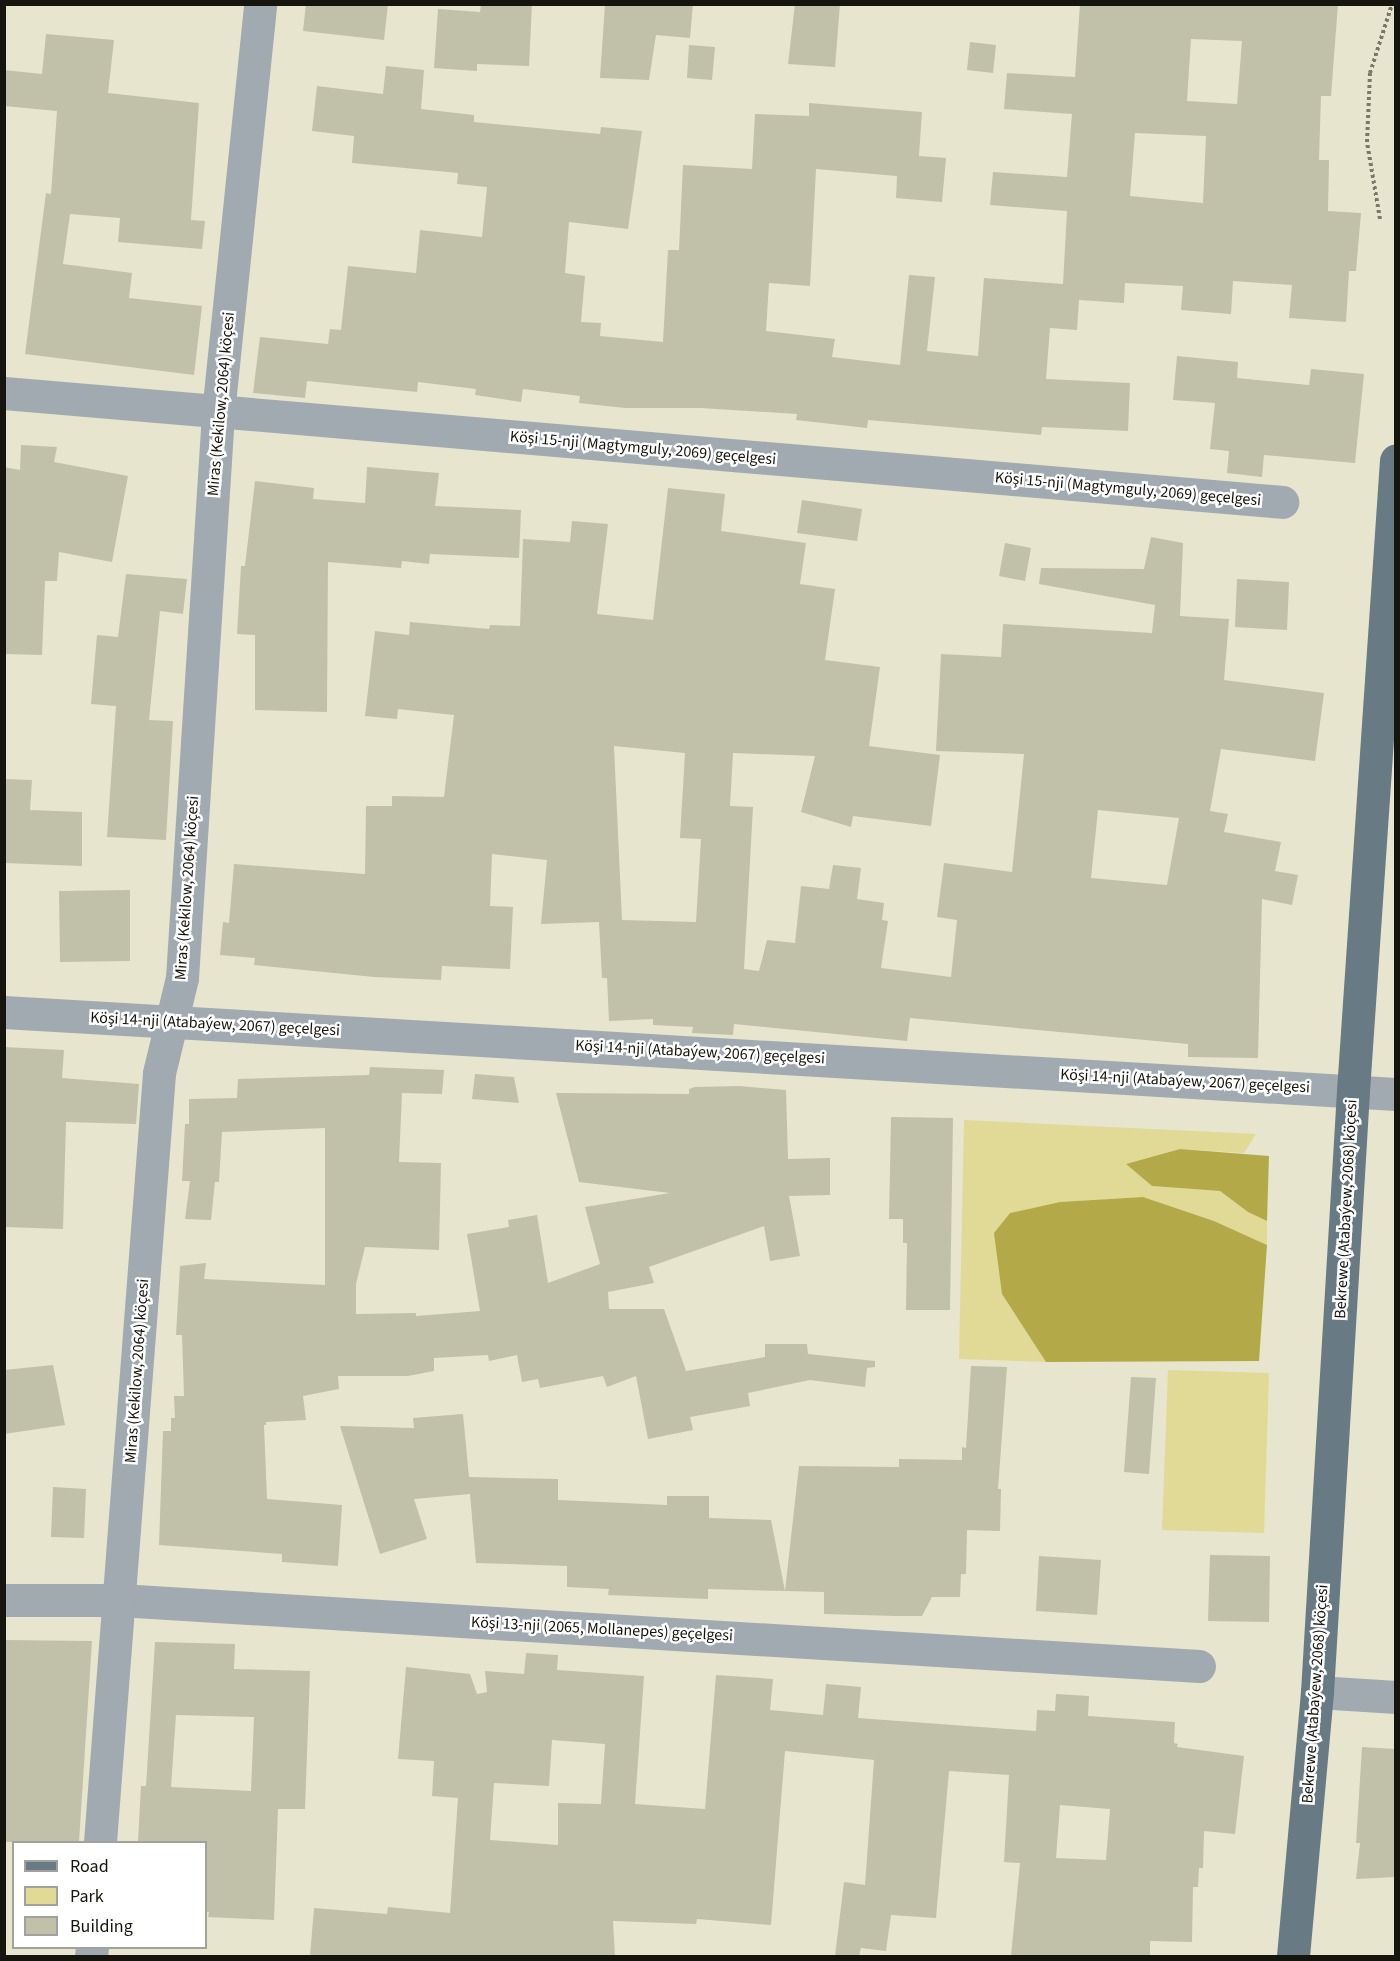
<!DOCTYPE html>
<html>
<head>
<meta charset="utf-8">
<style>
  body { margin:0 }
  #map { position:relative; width:1400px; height:1961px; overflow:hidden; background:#e7e5ce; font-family:"Source Sans 3",sans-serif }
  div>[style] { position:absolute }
  .green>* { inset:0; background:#e1da96 }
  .forest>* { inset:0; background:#b4a949 }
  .building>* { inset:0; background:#c1c0a9 }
  .path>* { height:4px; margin-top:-2px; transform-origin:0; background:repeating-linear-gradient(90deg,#7a7869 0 3px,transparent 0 6px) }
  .minor>* { height:33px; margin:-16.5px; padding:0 16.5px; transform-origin:16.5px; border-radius:16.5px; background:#a0aab0 }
  .major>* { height:33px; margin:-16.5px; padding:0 16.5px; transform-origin:16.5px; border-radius:16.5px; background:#687a84 }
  span { translate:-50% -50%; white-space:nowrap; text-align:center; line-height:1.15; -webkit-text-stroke:5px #fff; paint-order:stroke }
  .street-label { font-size:16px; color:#16150d }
  .frame { position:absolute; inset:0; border:6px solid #16150d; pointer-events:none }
  .legend { position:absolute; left:12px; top:1841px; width:195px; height:108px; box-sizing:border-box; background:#fff; border:2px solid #a2a19e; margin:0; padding:8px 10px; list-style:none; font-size:18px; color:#16150d }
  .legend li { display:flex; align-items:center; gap:12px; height:30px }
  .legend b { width:30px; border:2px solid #a2a19e }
</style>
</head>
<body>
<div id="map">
  <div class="green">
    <div style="clip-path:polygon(964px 1120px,1256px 1134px,1244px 1153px,1180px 1149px,1126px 1164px,1152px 1186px,1220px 1191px,1248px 1212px,1267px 1221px,1267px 1245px,1214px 1221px,1143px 1197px,1060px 1202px,1010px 1213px,1002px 1294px,1046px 1362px,959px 1359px)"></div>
    <div style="clip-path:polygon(1168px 1370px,1269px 1373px,1264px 1533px,1162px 1530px)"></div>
  </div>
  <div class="forest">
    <div style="clip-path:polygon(1180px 1149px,1269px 1156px,1267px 1221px,1248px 1212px,1220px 1191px,1152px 1186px,1126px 1164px)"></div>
    <div style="clip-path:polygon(1143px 1197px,1214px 1221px,1267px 1245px,1259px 1361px,1046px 1362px,1002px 1294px,994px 1233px,1010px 1213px,1060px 1202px)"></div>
  </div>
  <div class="building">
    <div style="clip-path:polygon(306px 4px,388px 4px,384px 40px,303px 31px)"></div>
    <div style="clip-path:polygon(481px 4px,532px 4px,529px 66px,477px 64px,477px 71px,434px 68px,438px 9px,480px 12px)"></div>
    <div style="clip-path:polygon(605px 4px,693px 4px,690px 38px,656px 35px,649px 80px,600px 78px)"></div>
    <div style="clip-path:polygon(795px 4px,840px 4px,835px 67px,788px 64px)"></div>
    <div style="clip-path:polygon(evenodd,1080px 4px,1338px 4px,1331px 96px,1321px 96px,1319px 160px,1329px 160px,1328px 211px,1361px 213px,1356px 271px,1349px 271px,1346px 322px,1289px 318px,1292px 285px,1233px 281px,1231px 314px,1181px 310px,1183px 286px,1125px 283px,1124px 303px,1079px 300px,1077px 330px,1050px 328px,1046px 379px,1130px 383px,1128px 431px,1042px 427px,1041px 435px,868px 420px,867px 428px,796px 420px,797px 414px,701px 408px,625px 408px,579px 403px,580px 396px,523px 389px,521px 402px,475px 395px,476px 389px,418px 382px,417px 392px,307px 381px,305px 398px,253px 393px,260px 337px,328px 344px,330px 329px,341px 330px,348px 266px,416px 273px,420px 230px,482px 237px,487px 187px,457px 184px,458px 173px,352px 163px,354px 136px,312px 131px,317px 86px,383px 94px,386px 66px,424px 70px,421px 109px,474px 115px,474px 122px,600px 134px,601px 127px,642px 131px,628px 229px,569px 222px,565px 273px,585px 276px,581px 322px,601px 323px,600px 336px,663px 342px,668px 250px,679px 250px,683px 165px,752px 169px,755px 114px,809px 116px,809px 103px,922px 112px,919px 156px,946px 158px,942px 202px,896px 198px,897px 176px,816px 169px,810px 286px,769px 283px,766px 331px,835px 339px,832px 357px,900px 365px,909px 275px,935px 277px,927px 351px,978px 356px,984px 278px,1063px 284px,1067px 211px,990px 205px,993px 172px,1067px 177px,1072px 114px,1004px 109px,1007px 73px,1075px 77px,1080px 4px,1191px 39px,1242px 41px,1237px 104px,1187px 101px,1191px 39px,1080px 4px,1135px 133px,1206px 136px,1203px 203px,1130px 196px,1135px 133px)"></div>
    <div style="clip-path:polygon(46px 34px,114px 40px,108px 93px,199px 103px,191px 220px,205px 221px,202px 249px,118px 242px,120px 218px,70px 214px,63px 264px,132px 273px,129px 298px,202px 306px,194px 375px,25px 354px,46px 193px,51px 194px,57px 111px,4px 106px,4px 70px,42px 74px)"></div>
    <div style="clip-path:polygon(970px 42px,996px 45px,993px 73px,967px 70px)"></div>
    <div style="clip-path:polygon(689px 45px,715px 47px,712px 80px,687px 78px)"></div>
    <div style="clip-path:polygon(1177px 356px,1238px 362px,1237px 378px,1309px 385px,1311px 369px,1364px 374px,1355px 463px,1264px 455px,1262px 477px,1227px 473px,1229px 451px,1210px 449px,1215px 403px,1173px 400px)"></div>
    <div style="clip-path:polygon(21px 445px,57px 447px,54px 462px,128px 476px,112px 562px,59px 552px,57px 581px,45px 581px,42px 655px,4px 654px,4px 467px,20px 470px)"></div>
    <div style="clip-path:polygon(367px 467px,439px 473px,435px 506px,521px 510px,519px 558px,430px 554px,429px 564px,402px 561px,401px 568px,328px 562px,327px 712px,255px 710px,255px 635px,237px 634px,241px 566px,245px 566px,255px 481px,314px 488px,313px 499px,365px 503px)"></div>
    <div style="clip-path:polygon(evenodd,668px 488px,725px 494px,721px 531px,806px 543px,800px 584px,835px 589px,825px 660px,880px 667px,869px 746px,940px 755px,931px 826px,853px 816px,851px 827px,801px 812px,815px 756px,733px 753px,730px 806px,753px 807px,744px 969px,759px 971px,767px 940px,795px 943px,801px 886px,829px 889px,833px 865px,861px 868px,857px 899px,884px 903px,882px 920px,888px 921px,881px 968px,951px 977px,957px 920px,937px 917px,944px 863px,1012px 872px,1024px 754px,936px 751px,941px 654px,1001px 657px,1003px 624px,1152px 633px,1155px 605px,1039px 584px,1041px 568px,1144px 569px,1151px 537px,1183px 543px,1180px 616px,1229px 619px,1224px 680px,1324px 693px,1315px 761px,1221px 749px,1210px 811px,1228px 814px,1224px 832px,1281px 842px,1275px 871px,1298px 875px,1292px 905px,1262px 899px,1258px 1058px,1188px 1057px,1188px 1044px,910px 1018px,907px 1041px,734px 1024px,733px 1035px,692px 1033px,693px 1027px,653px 1025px,653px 1019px,609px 1021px,607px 978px,602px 978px,599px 922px,541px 924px,547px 860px,492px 854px,490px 906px,513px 907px,510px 969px,442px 966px,441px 980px,374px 977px,254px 965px,255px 958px,220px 955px,223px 922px,229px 923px,234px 864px,365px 874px,366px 806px,392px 806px,392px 796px,444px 797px,454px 715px,398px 709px,397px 719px,365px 716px,375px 631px,409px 635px,410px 622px,489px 629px,490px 625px,520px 626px,523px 539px,570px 542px,572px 521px,608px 524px,597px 614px,653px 620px,668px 488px,614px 746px,685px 753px,680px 838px,701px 839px,696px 922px,622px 920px,614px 746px,668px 488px,1098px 810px,1179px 818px,1167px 885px,1091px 878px,1098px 810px)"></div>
    <div style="clip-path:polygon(802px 500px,862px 509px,857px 541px,797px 533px)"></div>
    <div style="clip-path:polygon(1005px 543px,1031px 548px,1025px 581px,999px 576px)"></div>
    <div style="clip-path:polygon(126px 574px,187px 579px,183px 614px,160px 611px,149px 720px,173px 721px,166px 840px,107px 837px,116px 706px,91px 704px,97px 635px,118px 637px)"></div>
    <div style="clip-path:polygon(1237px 579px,1289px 582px,1287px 630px,1235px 627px)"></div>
    <div style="clip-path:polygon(4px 779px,32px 780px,30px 810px,82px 812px,82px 866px,4px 863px)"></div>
    <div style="clip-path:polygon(130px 890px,130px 961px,60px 962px,59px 891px)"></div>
    <div style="clip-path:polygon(4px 1047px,64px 1050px,62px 1078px,139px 1084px,136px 1124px,66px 1122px,63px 1229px,4px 1227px)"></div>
    <div style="clip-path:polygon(370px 1067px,444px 1070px,442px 1094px,402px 1093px,399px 1162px,441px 1163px,439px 1250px,365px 1247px,356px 1284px,356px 1314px,416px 1313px,416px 1316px,480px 1311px,467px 1234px,509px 1227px,508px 1220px,537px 1215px,548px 1283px,600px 1264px,585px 1207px,670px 1193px,579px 1182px,556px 1093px,689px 1094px,689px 1089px,695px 1087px,739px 1086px,786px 1090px,788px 1159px,830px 1158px,830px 1195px,789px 1196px,800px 1256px,770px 1261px,764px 1226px,649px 1267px,654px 1283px,608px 1292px,609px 1309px,664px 1309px,686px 1371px,765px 1357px,765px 1344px,807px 1344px,808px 1354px,875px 1361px,875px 1367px,867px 1368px,865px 1387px,810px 1380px,748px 1393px,750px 1406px,690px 1417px,693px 1430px,648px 1439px,636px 1376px,607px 1387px,603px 1376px,540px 1388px,538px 1379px,522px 1382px,517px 1355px,489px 1361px,488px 1355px,434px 1358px,434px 1371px,408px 1376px,338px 1376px,339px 1389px,303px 1396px,306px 1420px,266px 1422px,266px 1425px,264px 1425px,267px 1499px,342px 1505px,338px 1566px,282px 1562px,282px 1554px,159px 1545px,163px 1431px,171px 1431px,171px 1418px,175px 1418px,174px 1396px,184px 1396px,182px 1335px,176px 1335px,180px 1266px,206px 1263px,204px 1279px,325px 1285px,325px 1128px,222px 1132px,219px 1182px,215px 1182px,211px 1220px,185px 1219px,190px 1181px,182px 1181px,185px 1124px,189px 1124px,189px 1099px,237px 1098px,238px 1079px,369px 1075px)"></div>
    <div style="clip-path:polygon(475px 1074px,514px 1077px,519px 1103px,472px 1099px)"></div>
    <div style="clip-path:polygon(891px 1117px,953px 1118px,950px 1310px,906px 1310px,907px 1243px,903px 1243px,903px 1219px,889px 1219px)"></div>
    <div style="clip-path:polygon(53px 1365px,65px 1425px,4px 1434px,4px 1370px)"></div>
    <div style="clip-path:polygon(971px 1366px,1007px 1367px,998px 1489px,1001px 1489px,1000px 1531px,967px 1530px,966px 1574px,961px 1574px,960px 1597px,932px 1597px,922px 1616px,896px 1616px,824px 1614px,824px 1592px,785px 1591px,799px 1466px,899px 1467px,899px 1459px,962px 1460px,962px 1447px,966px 1448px)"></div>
    <div style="clip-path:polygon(1131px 1377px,1156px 1378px,1149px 1474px,1124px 1472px)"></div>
    <div style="clip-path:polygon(463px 1414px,469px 1477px,558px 1479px,558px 1500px,667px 1505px,667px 1496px,709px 1496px,709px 1518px,771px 1520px,785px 1591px,708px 1589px,708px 1599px,608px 1595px,609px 1589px,567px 1587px,567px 1566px,476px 1563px,470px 1494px,414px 1499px,427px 1539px,380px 1554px,340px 1426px,414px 1428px,413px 1418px)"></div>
    <div style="clip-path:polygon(53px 1487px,86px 1489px,84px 1538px,51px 1537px)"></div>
    <div style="clip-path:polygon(1210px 1555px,1270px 1556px,1269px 1622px,1208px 1621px)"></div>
    <div style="clip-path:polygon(1039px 1556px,1101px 1560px,1097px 1615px,1036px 1611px)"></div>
    <div style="clip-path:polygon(4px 1640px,92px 1641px,79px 1842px,4px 1842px)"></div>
    <div style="clip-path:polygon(evenodd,155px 1642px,235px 1644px,234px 1669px,310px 1671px,305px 1809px,278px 1809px,274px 1920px,208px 1917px,209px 1912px,206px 1912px,206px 1842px,138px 1842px,141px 1786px,146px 1786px,155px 1642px,176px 1715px,254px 1717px,251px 1791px,171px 1787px,176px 1715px)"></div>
    <div style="clip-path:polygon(evenodd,526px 1653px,558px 1655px,557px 1670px,644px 1676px,635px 1804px,705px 1809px,716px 1675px,773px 1679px,770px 1710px,823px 1715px,826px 1684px,861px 1687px,858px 1718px,1036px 1731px,1037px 1710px,1055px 1711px,1056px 1694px,1089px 1696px,1088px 1716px,1175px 1722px,1174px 1743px,1178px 1744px,1177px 1747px,1244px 1756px,1235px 1834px,1204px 1831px,1203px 1868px,1199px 1868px,1198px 1887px,1193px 1887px,1192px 1942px,1150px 1941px,1150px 1956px,1011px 1956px,1020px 1863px,1004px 1862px,1009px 1775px,949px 1771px,936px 1918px,891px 1915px,886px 1951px,861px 1948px,859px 1956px,835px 1956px,844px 1882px,865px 1885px,874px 1760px,785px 1751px,771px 1925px,697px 1919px,696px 1924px,613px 1921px,615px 1956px,310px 1956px,314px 1908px,387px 1914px,388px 1907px,450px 1913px,458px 1798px,432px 1796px,434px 1761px,398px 1759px,406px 1667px,470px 1674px,477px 1694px,487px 1692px,485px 1671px,524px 1674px,526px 1653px,552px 1740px,605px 1744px,601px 1804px,558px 1803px,558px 1845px,490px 1840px,494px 1783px,549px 1786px,552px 1740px,526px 1653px,1060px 1805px,1110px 1809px,1106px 1860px,1056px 1858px,1060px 1805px)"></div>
    <div style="clip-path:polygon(1362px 1747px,1395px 1749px,1395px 1877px,1356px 1879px,1360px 1843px,1356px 1843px)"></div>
  </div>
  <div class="path">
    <div style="left:1380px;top:219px;width:78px;rotate:-99.6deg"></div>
    <div style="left:1367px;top:142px;width:69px;rotate:-87.5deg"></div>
    <div style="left:1370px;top:73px;width:72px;rotate:-72.3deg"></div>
  </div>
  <div class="minor">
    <div style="left:4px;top:393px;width:1283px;rotate:4.87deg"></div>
    <div style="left:4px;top:1012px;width:1394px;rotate:3.37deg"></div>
    <div style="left:4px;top:1600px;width:115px"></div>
    <div style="left:119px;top:1600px;width:1082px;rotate:3.5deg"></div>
    <div style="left:1317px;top:1692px;width:79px;rotate:3.6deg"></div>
    <div style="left:100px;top:1842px;width:771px;rotate:-85.61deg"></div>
    <div style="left:159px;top:1073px;width:98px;rotate:-76.4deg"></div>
    <div style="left:182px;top:978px;width:566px;rotate:-86.35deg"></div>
    <div style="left:218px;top:413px;width:411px;rotate:-84.1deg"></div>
    <div style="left:91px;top:1956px;width:8px;rotate:-83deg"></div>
  </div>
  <div class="major">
    <div style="left:1293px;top:1956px;width:265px;rotate:-84.8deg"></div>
    <div style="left:1317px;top:1692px;width:602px;rotate:-86.57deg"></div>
    <div style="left:1353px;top:1091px;width:632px;rotate:-86.1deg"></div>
  </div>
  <div class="street-label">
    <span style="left:221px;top:404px;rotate:-85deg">Miras (Kekilow, 2064) köçesi</span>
    <span style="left:643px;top:448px;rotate:5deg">Köşi 15-nji (Magtymguly, 2069) geçelgesi</span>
    <span style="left:1128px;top:489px;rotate:5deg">Köşi 15-nji (Magtymguly, 2069) geçelgesi</span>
    <span style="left:187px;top:888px;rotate:-86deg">Miras (Kekilow, 2064) köçesi</span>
    <span style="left:215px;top:1024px;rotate:3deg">Köşi 14-nji (Atabaýew, 2067) geçelgesi</span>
    <span style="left:700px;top:1052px;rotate:3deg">Köşi 14-nji (Atabaýew, 2067) geçelgesi</span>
    <span style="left:1185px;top:1081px;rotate:3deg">Köşi 14-nji (Atabaýew, 2067) geçelgesi</span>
    <span style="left:1346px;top:1209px;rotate:-87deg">Bekrewe (Atabaýew, 2068) köçesi</span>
    <span style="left:137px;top:1371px;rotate:-86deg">Miras (Kekilow, 2064) köçesi</span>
    <span style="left:602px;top:1629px;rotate:3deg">Köşi 13-nji (2065, Mollanepes) geçelgesi</span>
    <span style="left:1315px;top:1694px;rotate:-86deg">Bekrewe (Atabaýew, 2068) köçesi</span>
  </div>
  <div class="frame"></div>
  <ul class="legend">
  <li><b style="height:8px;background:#687a84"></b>Road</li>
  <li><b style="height:16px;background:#e1da96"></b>Park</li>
  <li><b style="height:16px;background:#c1c0a9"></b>Building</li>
  </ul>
</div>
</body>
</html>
